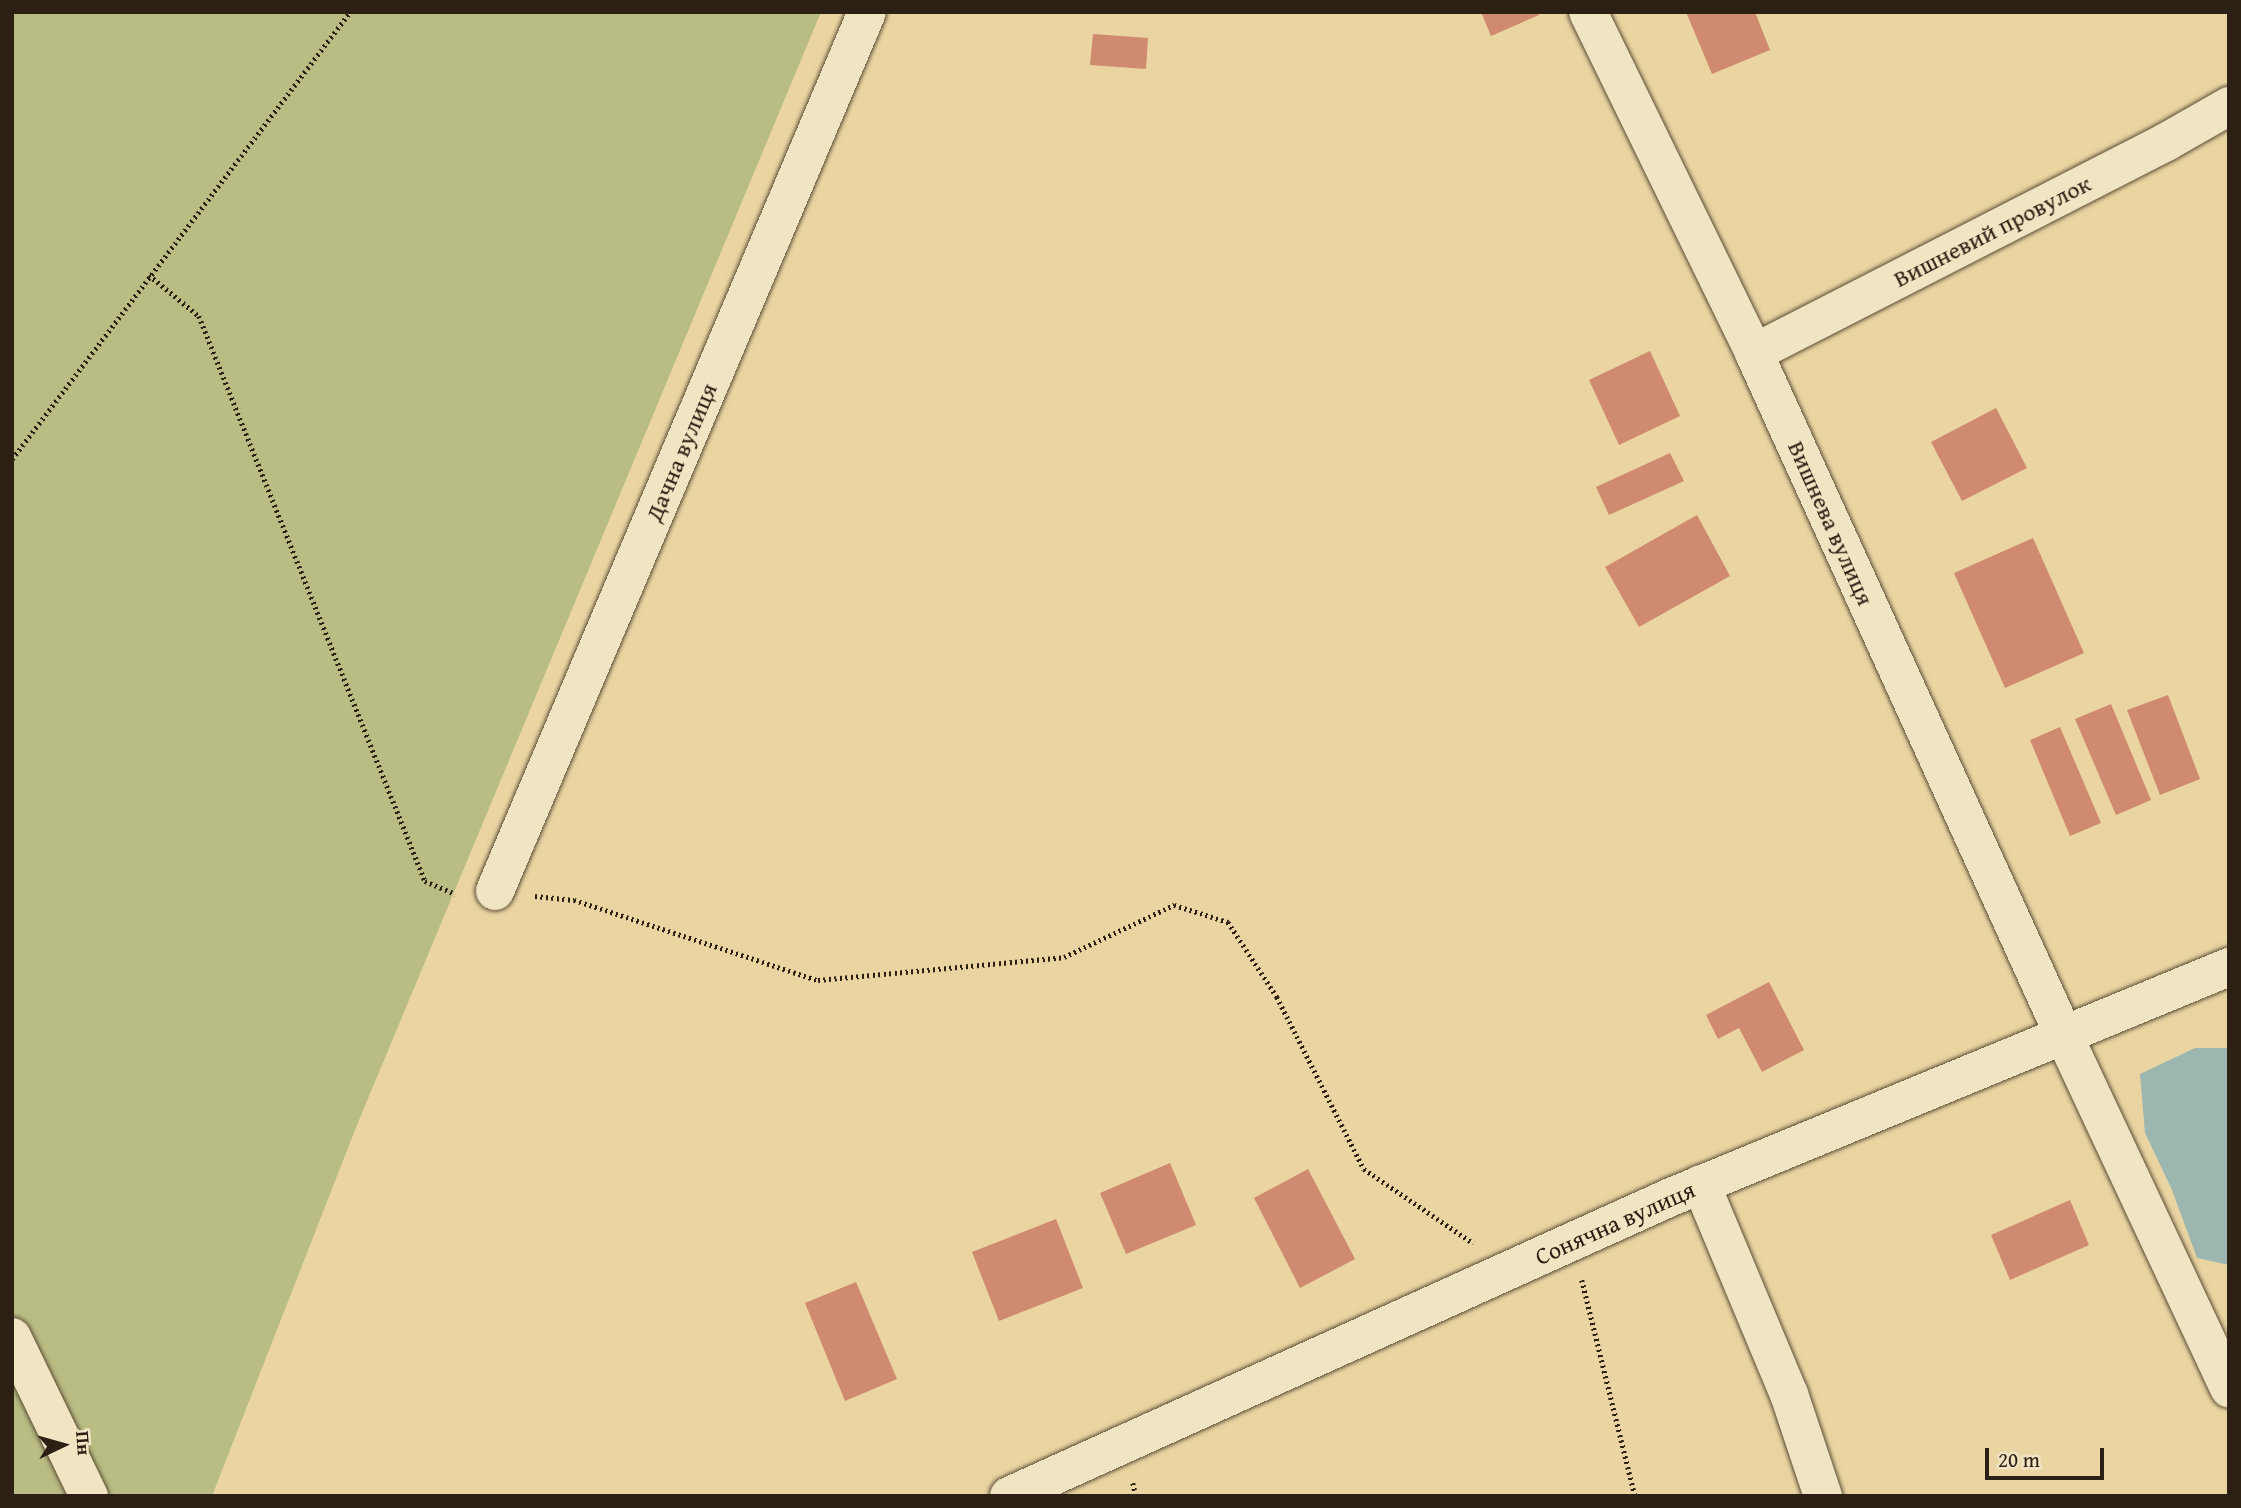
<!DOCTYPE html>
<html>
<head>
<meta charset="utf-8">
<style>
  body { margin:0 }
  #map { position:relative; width:2241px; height:1508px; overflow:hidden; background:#ead5a2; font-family:"Gentium Book Plus",serif }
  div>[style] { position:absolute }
  .green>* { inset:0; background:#b9bd83 }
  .water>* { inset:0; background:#9cb6b0 }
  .building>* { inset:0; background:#cf8a6f }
  .path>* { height:4.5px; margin-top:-2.25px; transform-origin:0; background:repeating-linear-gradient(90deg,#2b2013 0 2px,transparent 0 5.5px) }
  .roads { filter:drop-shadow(0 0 2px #5b4d37) drop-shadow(0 0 2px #5b4d37) }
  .street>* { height:38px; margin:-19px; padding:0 19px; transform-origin:19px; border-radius:19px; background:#f1e4c3 }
  .secondary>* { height:38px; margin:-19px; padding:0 19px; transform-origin:19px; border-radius:19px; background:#f1e4c3 }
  span { translate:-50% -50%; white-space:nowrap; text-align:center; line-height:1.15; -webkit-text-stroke:5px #f1e4c3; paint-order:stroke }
  .street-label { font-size:24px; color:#2b2013 }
  .frame { position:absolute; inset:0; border:14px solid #2b2013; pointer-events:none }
  .north { position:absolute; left:28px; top:1410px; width:70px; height:70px; -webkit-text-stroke:5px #f1e4c3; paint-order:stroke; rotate:85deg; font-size:19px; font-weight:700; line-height:28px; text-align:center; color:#2b2013 }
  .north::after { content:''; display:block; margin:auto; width:24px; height:32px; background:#2b2013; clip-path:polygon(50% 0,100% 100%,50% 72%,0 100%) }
  .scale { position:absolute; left:1985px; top:1448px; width:119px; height:32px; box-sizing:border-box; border:4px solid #2b2013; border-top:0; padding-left:9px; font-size:21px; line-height:24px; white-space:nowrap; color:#2b2013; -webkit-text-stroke:5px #f1e4c3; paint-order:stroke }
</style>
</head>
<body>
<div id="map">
  <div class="green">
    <div style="clip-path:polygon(12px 12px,821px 12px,357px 1125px,212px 1496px,12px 1496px)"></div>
  </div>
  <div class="water">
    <div style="clip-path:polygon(2195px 1048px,2229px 1048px,2229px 1265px,2197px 1258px,2172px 1190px,2145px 1133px,2140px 1074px)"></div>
  </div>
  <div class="building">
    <div style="clip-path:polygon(1481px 12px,1538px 12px,1539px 15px,1491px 36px)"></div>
    <div style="clip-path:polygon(1686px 12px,1755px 12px,1770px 50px,1712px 74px)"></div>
    <div style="clip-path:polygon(1093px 34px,1148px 38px,1146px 69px,1090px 65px)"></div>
    <div style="clip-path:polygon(1650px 351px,1680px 416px,1619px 445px,1589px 380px)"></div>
    <div style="clip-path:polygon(1996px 408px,2027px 468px,1962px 501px,1931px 442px)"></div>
    <div style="clip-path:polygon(1670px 453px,1684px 481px,1609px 515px,1596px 487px)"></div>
    <div style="clip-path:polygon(1697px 515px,1730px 576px,1639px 627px,1605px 567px)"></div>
    <div style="clip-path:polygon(2033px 538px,2084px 653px,2005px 688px,1954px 573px)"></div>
    <div style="clip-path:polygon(2168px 695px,2200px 779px,2160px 795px,2127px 710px)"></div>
    <div style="clip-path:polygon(2111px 704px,2151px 800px,2116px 815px,2075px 719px)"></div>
    <div style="clip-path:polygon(2060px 727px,2101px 823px,2070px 836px,2030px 740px)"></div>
    <div style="clip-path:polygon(1769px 982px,1804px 1050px,1762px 1072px,1739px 1028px,1718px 1039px,1706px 1015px)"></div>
    <div style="clip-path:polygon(1170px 1163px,1196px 1225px,1126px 1254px,1100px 1193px)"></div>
    <div style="clip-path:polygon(1308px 1169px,1355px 1259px,1300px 1288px,1254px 1198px)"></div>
    <div style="clip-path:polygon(2070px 1200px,2089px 1245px,2010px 1280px,1991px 1235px)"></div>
    <div style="clip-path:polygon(1056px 1219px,1083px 1288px,999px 1321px,972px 1252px)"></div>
    <div style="clip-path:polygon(856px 1282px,897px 1379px,845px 1401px,805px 1303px)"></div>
  </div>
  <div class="path">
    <div style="left:149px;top:275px;width:65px;rotate:39.4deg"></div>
    <div style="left:199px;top:316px;width:609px;rotate:68.2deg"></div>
    <div style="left:425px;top:881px;width:33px;rotate:23deg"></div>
    <div style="left:12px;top:459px;width:560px;rotate:-52.91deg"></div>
    <div style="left:535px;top:896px;width:39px;rotate:6deg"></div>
    <div style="left:574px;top:900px;width:257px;rotate:18.2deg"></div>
    <div style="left:818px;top:980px;width:247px;rotate:-5.3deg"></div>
    <div style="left:1064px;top:957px;width:122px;rotate:-25.3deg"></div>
    <div style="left:1174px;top:905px;width:57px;rotate:17.5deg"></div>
    <div style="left:1228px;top:922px;width:90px;rotate:56.8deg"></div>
    <div style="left:1277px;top:997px;width:193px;rotate:63.2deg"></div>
    <div style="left:1364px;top:1169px;width:132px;rotate:34.2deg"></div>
    <div style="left:1582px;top:1280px;width:222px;rotate:76.2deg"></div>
    <div style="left:1133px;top:1483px;width:13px;rotate:77deg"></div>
  </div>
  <div class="roads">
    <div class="street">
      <div style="left:1588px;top:12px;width:379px;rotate:64deg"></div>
      <div style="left:1754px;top:353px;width:752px;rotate:65.58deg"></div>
      <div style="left:2065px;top:1038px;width:387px;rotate:64.9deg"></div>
      <div style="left:1754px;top:353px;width:463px;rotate:-27.1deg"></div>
      <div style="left:2166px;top:142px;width:73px;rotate:-29.7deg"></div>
      <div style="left:495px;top:891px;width:954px;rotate:-67.06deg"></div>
      <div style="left:1701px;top:1184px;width:228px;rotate:67.3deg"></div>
      <div style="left:1789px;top:1394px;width:108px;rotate:71.6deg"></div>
      <div style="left:12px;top:1337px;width:177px;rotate:64.2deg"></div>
    </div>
    <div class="secondary">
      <div style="left:1009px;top:1496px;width:726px;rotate:-24.31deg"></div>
      <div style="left:1671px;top:1197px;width:604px;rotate:-22.4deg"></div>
    </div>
  </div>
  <div class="street-label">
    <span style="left:1992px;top:231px;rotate:-27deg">Вишневий провулок</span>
    <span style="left:681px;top:452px;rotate:-67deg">Дачна вулиця</span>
    <span style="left:1831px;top:523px;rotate:66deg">Вишнева вулиця</span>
    <span style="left:1615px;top:1223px;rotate:-24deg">Сонячна вулиця</span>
  </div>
  <div class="frame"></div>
  <div class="north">Пн</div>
  <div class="scale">20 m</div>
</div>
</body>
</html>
